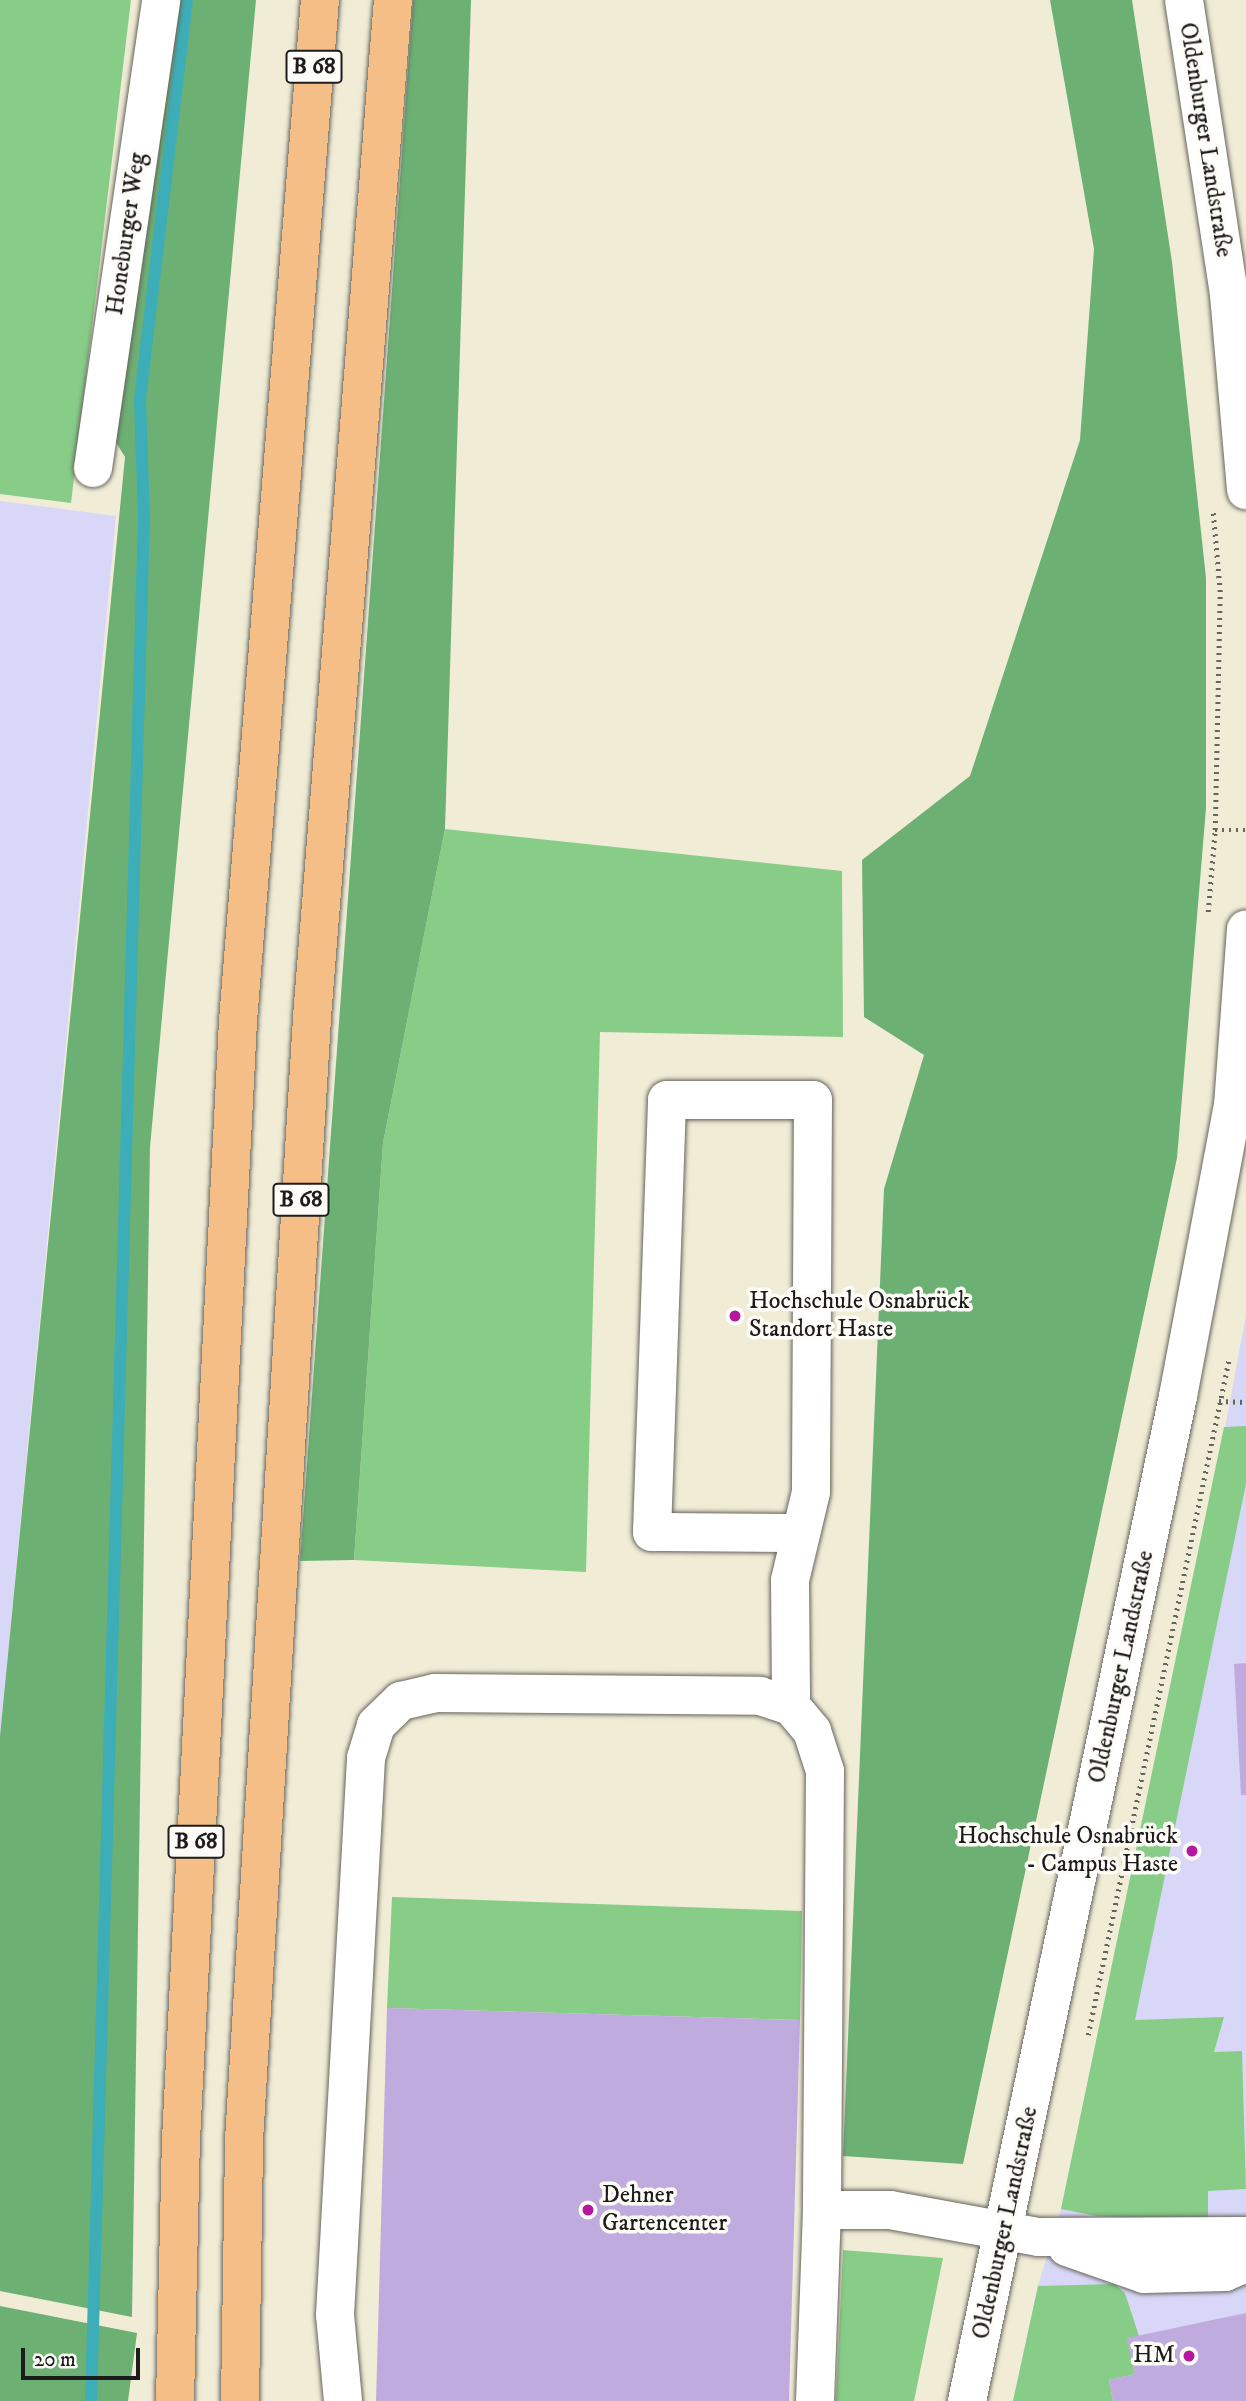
<!DOCTYPE html>
<html>
<head>
<meta charset="utf-8">
<style>
  body { margin:0 }
  #map { position:relative; width:1246px; height:2401px; overflow:hidden; background:#f0ecd6; font-family:"IM FELL DW Pica",serif }
  div>[style] { position:absolute }
  .built>* { inset:0; background:#d8d7f8 }
  .green>* { inset:0; background:#87cd88 }
  .forest>* { inset:0; background:#6db074 }
  .stream>* { height:12px; margin:-6px; padding:0 6px; transform-origin:6px; border-radius:6px; background:#3daeb7 }
  .building>* { inset:0; background:#c0abdf }
  .path>* { height:4.5px; margin-top:-2.25px; transform-origin:0; background:repeating-linear-gradient(90deg,#66655d 0 2px,transparent 0 7px) }
  .roads { filter:drop-shadow(0 0 2px #66655d) drop-shadow(0 0 2px #66655d) }
  .minor>* { height:38px; margin:-19px; padding:0 19px; transform-origin:19px; border-radius:19px; background:#fff }
  .highway>* { height:38px; margin:-19px; padding:0 19px; transform-origin:19px; border-radius:19px; background:#f6be87 }
  .dots>* { width:19px; height:19px; translate:-50% -50%; box-sizing:border-box; border:4px solid #fdfcf7; border-radius:50% }
  span { translate:-50% -50%; white-space:nowrap; text-align:center; line-height:1.15; -webkit-text-stroke:7px #fdfcf7; paint-order:stroke }
  .shield-label span { padding:2px 5px; background:#fdfcf7; border:2px solid; border-radius:5px; -webkit-text-stroke-width:0 }
  .shield-label { font-size:23px; color:#1c1c1c; font-weight:700 }
  .street-label { font-size:24px; color:#1c1c1c }
  .poi-label { font-size:24px; color:#1c1c1c }
  .left { translate:0 -50%; text-align:left }
  .right { translate:-100% -50%; text-align:right }
  .scale { position:absolute; left:21px; top:2348px; width:119px; height:32px; box-sizing:border-box; border:4px solid #1c1c1c; border-top:0; padding-left:9px; font-size:21px; line-height:24px; white-space:nowrap; color:#1c1c1c; -webkit-text-stroke:5px #fdfcf7; paint-order:stroke }
</style>
</head>
<body>
<div id="map">
  <div class="built">
    <div style="clip-path:polygon(0 501px,116px 516px,0 1737px)"></div>
    <div style="clip-path:polygon(1246px 1315px,1246px 2401px,1013px 2401px,1038px 2286px,1061px 2209px,1213px 1492px)"></div>
  </div>
  <div class="green">
    <div style="clip-path:polygon(0 0,131px 0,71px 503px,0 494px)"></div>
    <div style="clip-path:polygon(445px 829px,842px 871px,843px 1037px,600px 1032px,586px 1572px,354px 1560px,383px 1143px)"></div>
    <div style="clip-path:polygon(1246px 1426px,1246px 1484px,1135px 2020px,1224px 2017px,1214px 2052px,1242px 2051px,1246px 2189px,1208px 2191px,1208px 2222px,1097px 2216px,1061px 2209px,1224px 1427px)"></div>
    <div style="clip-path:polygon(392px 1897px,802px 1911px,800px 2020px,387px 2008px)"></div>
    <div style="clip-path:polygon(843px 2250px,943px 2258px,914px 2401px,836px 2401px)"></div>
    <div style="clip-path:polygon(1114px 2284px,1125px 2293px,1139px 2336px,1128px 2339px,1135px 2374px,1109px 2380px,1113px 2401px,1013px 2401px,1038px 2286px)"></div>
  </div>
  <div class="forest">
    <div style="clip-path:polygon(161px 0,256px 0,150px 1147px,132px 2317px,0 2291px,0 1736px,125px 457px,101px 418px)"></div>
    <div style="clip-path:polygon(413px 0,471px 0,445px 829px,383px 1143px,354px 1560px,300px 1561px)"></div>
    <div style="clip-path:polygon(1050px 0,1132px 0,1172px 262px,1206px 578px,1206px 808px,1177px 1158px,963px 2164px,843px 2156px,884px 1189px,924px 1055px,864px 1017px,862px 860px,970px 776px,1080px 440px,1094px 249px)"></div>
    <div style="clip-path:polygon(0 2306px,137px 2333px,128px 2401px,0 2401px)"></div>
  </div>
  <div class="stream">
    <div style="left:91px;top:2401px;width:1882px;rotate:-88.39deg"></div>
    <div style="left:144px;top:520px;width:121px;rotate:-91.9deg"></div>
    <div style="left:140px;top:399px;width:402px;rotate:-83.3deg"></div>
  </div>
  <div class="building">
    <div style="clip-path:polygon(1246px 1663px,1246px 1795px,1241px 1795px,1234px 1664px)"></div>
    <div style="clip-path:polygon(387px 2008px,800px 2020px,789px 2401px,376px 2401px)"></div>
    <div style="clip-path:polygon(1246px 2313px,1246px 2401px,1113px 2401px,1109px 2380px,1135px 2374px,1127px 2338px)"></div>
  </div>
  <div class="path">
    <div style="left:1215px;top:830px;width:31px"></div>
    <div style="left:1208px;top:912px;width:82px;rotate:-85.1deg"></div>
    <div style="left:1215px;top:830px;width:238px;rotate:-88.8deg"></div>
    <div style="left:1220px;top:592px;width:80px;rotate:-95deg"></div>
    <div style="left:1219px;top:1401px;width:27px;rotate:2deg"></div>
    <div style="left:1088px;top:2035px;width:691px;rotate:-78.22deg"></div>
  </div>
  <div class="roads">
    <div class="minor">
      <div style="left:1184px;top:0;width:298px;rotate:81.3deg"></div>
      <div style="left:1229px;top:295px;width:196px;rotate:85deg"></div>
      <div style="left:93px;top:468px;width:473px;rotate:-81.7deg"></div>
      <div style="left:801px;top:1533px;width:149px;rotate:-179.6deg"></div>
      <div style="left:652px;top:1532px;width:432px;rotate:-88deg"></div>
      <div style="left:667px;top:1100px;width:146px"></div>
      <div style="left:813px;top:1100px;width:392px;rotate:90.3deg"></div>
      <div style="left:811px;top:1492px;width:90px;rotate:103.4deg"></div>
      <div style="left:790px;top:1580px;width:126px;rotate:89.5deg"></div>
      <div style="left:791px;top:1706px;width:33px;rotate:50deg"></div>
      <div style="left:812px;top:1731px;width:42px;rotate:72deg"></div>
      <div style="left:825px;top:1771px;width:439px;rotate:90.4deg"></div>
      <div style="left:822px;top:2210px;width:191px;rotate:92.1deg"></div>
      <div style="left:822px;top:2210px;width:68px"></div>
      <div style="left:890px;top:2210px;width:150px;rotate:10.3deg"></div>
      <div style="left:1038px;top:2237px;width:208px;rotate:-0.3deg"></div>
      <div style="left:1067px;top:2247px;width:82px;rotate:19.3deg"></div>
      <div style="left:1144px;top:2274px;width:81px;rotate:-1.4deg"></div>
      <div style="left:1225px;top:2272px;width:23px;rotate:-23deg"></div>
      <div style="left:343px;top:2401px;width:86px;rotate:-95.3deg"></div>
      <div style="left:335px;top:2315px;width:558px;rotate:-86.81deg"></div>
      <div style="left:366px;top:1758px;width:34px;rotate:-73deg"></div>
      <div style="left:376px;top:1725px;width:35px;rotate:-44deg"></div>
      <div style="left:401px;top:1701px;width:35px;rotate:-13deg"></div>
      <div style="left:435px;top:1693px;width:325px;rotate:0.5deg"></div>
      <div style="left:760px;top:1696px;width:33px;rotate:18deg"></div>
      <div style="left:967px;top:2401px;width:1027px;rotate:-78.14deg"></div>
      <div style="left:1178px;top:1396px;width:295px;rotate:-79.3deg"></div>
      <div style="left:1233px;top:1106px;width:177px;rotate:-85.8deg"></div>
    </div>
    <div class="highway">
      <div style="left:175px;top:2401px;width:262px;rotate:-88.7deg"></div>
      <div style="left:181px;top:2139px;width:1119px;rotate:-87.08deg"></div>
      <div style="left:238px;top:1021px;width:1024px;rotate:-85.41deg"></div>
      <div style="left:240px;top:2401px;width:261px;rotate:-89.1deg"></div>
      <div style="left:244px;top:2140px;width:1125px;rotate:-86.53deg"></div>
      <div style="left:312px;top:1017px;width:1020px;rotate:-85.45deg"></div>
    </div>
  </div>
  <div class="dots">
    <div style="left:735px;top:1316px;background:#b5179e"></div>
    <div style="left:1192px;top:1851px;background:#b5179e"></div>
    <div style="left:588px;top:2210px;background:#b5179e"></div>
    <div style="left:1189px;top:2356px;background:#b5179e"></div>
  </div>
  <div class="shield-label">
    <span style="left:314px;top:67px">B 68</span>
    <span style="left:301px;top:1200px">B 68</span>
    <span style="left:196px;top:1842px">B 68</span>
  </div>
  <div class="street-label">
    <span style="left:1205px;top:140px;rotate:81deg">Oldenburger Landstraße</span>
    <span style="left:127px;top:234px;rotate:-82deg">Honeburger Weg</span>
    <span style="left:1122px;top:1667px;rotate:-78deg">Oldenburger Landstraße</span>
    <span style="left:1006px;top:2223px;rotate:-78deg">Oldenburger Landstraße</span>
  </div>
  <div class="poi-label">
    <span class="left" style="left:749px;top:1316px">Hochschule Osnabrück<br>Standort Haste</span>
    <span class="right" style="left:1178px;top:1851px">Hochschule Osnabrück<br>- Campus Haste</span>
    <span class="left" style="left:602px;top:2210px">Dehner<br>Gartencenter</span>
    <span class="right" style="left:1175px;top:2356px">HM</span>
  </div>
  <div class="scale">20 m</div>
</div>
</body>
</html>
